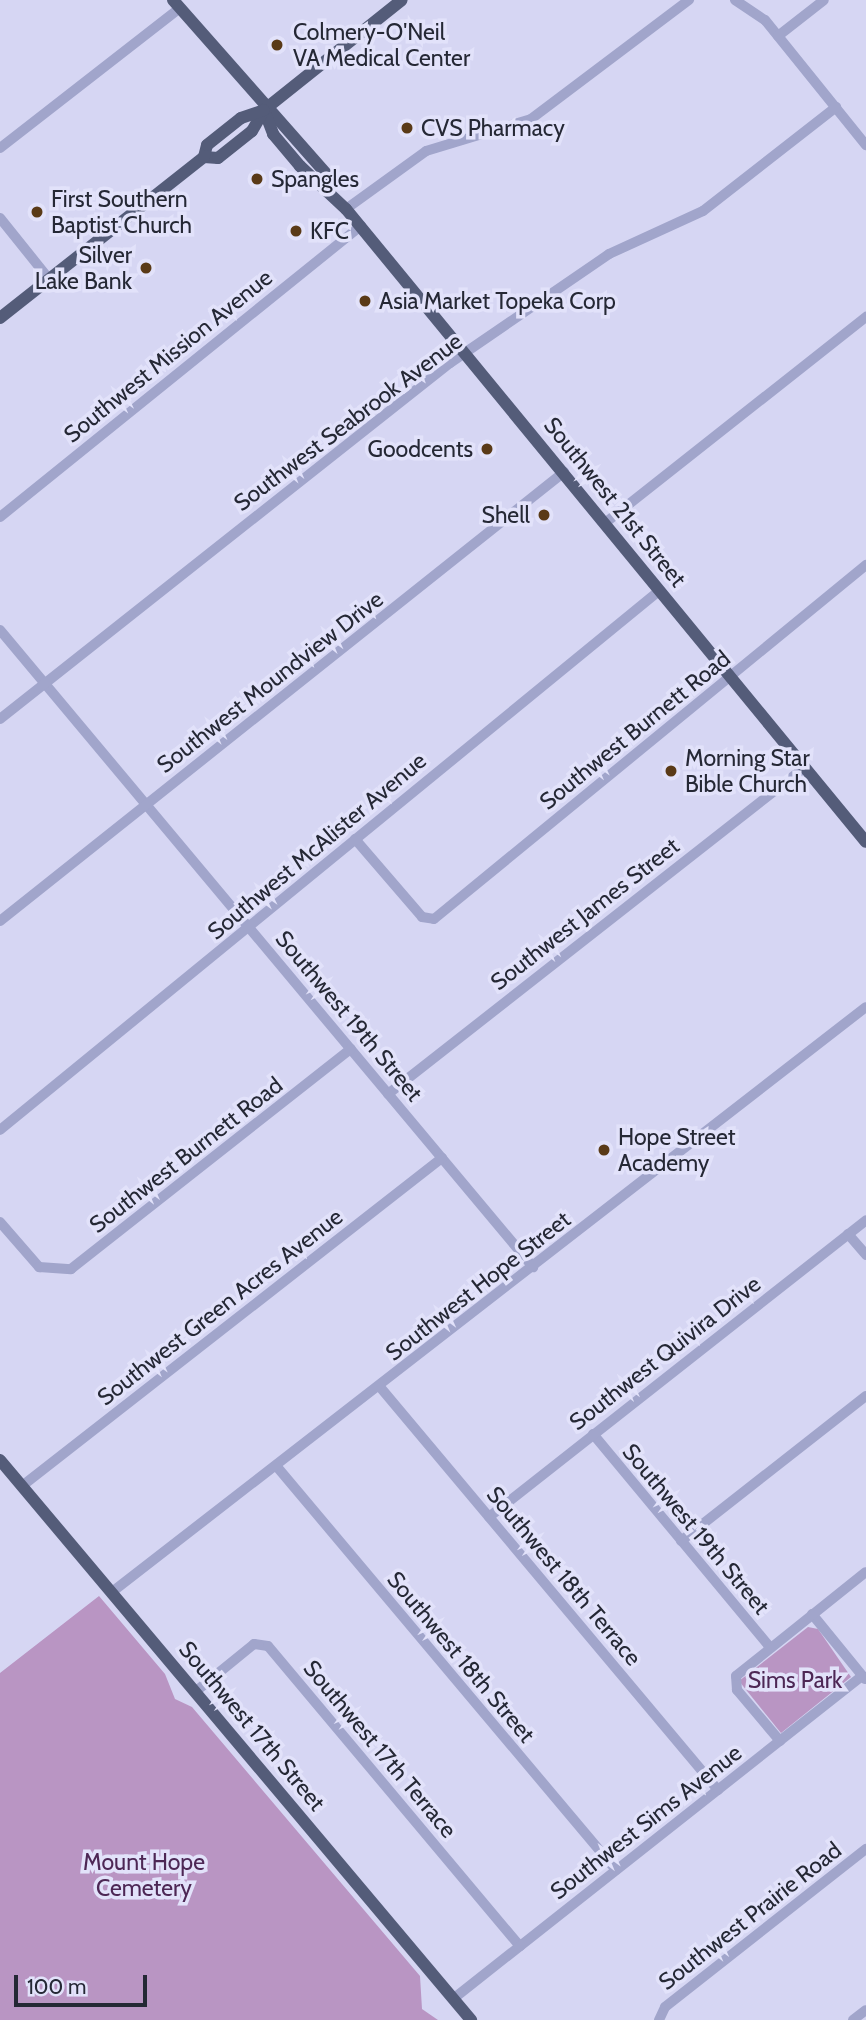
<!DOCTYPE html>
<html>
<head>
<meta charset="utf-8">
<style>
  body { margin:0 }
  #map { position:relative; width:866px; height:2020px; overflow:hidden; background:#d6d6f3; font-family:Cabin,sans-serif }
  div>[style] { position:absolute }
  .green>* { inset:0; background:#b995c3 }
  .minor>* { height:10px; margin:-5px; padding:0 5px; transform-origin:5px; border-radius:5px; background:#a1a5cb }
  .major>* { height:12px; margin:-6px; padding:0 6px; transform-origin:6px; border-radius:6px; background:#545c79 }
  .dots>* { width:19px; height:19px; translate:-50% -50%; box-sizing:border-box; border:4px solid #e2e2fa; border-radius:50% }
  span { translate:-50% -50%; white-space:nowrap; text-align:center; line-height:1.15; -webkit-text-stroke:7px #e2e2fa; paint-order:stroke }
  .poi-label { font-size:23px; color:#252835 }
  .left { translate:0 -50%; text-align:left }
  .right { translate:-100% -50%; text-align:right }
  .street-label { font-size:23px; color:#252835 }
  .park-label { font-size:23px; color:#4d2755 }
  .scale { position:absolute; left:14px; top:1975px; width:133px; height:32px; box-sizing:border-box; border:4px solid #252835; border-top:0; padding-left:9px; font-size:21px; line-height:24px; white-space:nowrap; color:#252835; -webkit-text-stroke:5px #e2e2fa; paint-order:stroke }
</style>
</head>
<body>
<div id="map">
  <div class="green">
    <div style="clip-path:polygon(99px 1596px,165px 1674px,175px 1699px,192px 1707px,420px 1976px,422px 2009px,438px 2020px,0 2020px,0 1673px)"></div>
    <div style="clip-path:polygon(808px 1627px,818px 1629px,851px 1677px,781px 1733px,739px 1681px)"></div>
  </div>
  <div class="minor">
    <div style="left:735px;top:0;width:36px;rotate:34deg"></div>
    <div style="left:765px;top:20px;width:161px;rotate:51.1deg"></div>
    <div style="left:778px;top:36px;width:58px;rotate:-38deg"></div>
    <div style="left:0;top:148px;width:228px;rotate:-37.9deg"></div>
    <div style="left:346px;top:209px;width:99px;rotate:-35.9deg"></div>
    <div style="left:426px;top:151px;width:110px;rotate:-16.9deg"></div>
    <div style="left:531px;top:119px;width:198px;rotate:-37deg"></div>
    <div style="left:0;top:218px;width:78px;rotate:51.2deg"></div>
    <div style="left:0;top:517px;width:464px;rotate:-38.9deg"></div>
    <div style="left:605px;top:523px;width:333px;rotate:-38.3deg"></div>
    <div style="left:0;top:630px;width:831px;rotate:50.08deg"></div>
    <div style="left:0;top:719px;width:574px;rotate:-38.35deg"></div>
    <div style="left:450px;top:363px;width:193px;rotate:-34.4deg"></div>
    <div style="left:609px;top:254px;width:103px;rotate:-24.6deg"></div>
    <div style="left:703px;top:211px;width:169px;rotate:-38deg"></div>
    <div style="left:355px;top:839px;width:103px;rotate:49.3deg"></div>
    <div style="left:422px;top:917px;width:12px;rotate:9deg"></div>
    <div style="left:434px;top:919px;width:559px;rotate:-39.33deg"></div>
    <div style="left:0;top:921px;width:721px;rotate:-38.52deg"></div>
    <div style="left:388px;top:1094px;width:530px;rotate:-38.1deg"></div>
    <div style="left:0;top:1130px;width:851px;rotate:-39.28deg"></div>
    <div style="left:0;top:1222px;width:60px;rotate:49.1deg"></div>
    <div style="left:39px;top:1267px;width:32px;rotate:4deg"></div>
    <div style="left:71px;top:1269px;width:356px;rotate:-38.2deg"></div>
    <div style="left:848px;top:1234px;width:28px;rotate:49deg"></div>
    <div style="left:380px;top:1387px;width:526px;rotate:50.01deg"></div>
    <div style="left:593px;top:1434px;width:277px;rotate:50.3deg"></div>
    <div style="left:278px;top:1468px;width:525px;rotate:49.94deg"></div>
    <div style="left:22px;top:1486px;width:533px;rotate:-37.99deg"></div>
    <div style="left:489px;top:1517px;width:480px;rotate:-38.2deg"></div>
    <div style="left:681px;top:1541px;width:235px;rotate:-38.1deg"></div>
    <div style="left:112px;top:1592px;width:954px;rotate:-37.81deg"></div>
    <div style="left:812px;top:1614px;width:84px;rotate:50.8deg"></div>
    <div style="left:195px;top:1692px;width:76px;rotate:-39.1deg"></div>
    <div style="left:254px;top:1644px;width:14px;rotate:8deg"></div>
    <div style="left:268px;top:1646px;width:392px;rotate:50deg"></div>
    <div style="left:780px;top:1741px;width:67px;rotate:-130.1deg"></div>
    <div style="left:737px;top:1690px;width:14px;rotate:-94deg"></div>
    <div style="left:736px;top:1676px;width:166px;rotate:-38.7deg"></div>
    <div style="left:453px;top:1999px;width:521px;rotate:-38.3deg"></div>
    <div style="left:659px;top:2020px;width:14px;rotate:-65deg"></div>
    <div style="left:665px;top:2007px;width:256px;rotate:-38.2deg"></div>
    <div style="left:853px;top:2020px;width:16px;rotate:-38deg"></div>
  </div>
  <div class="major">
    <div style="left:173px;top:0;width:237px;rotate:48.6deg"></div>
    <div style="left:330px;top:178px;width:13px;rotate:94deg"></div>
    <div style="left:264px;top:110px;width:26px;rotate:69deg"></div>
    <div style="left:273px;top:134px;width:42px;rotate:49.8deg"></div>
    <div style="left:300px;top:166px;width:63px;rotate:43.1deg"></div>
    <div style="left:346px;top:209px;width:819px;rotate:50.6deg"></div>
    <div style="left:204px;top:157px;width:14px;rotate:4deg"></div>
    <div style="left:218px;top:158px;width:43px;rotate:-38.5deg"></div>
    <div style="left:252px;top:131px;width:24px;rotate:-60deg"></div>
    <div style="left:264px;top:110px;width:176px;rotate:-38.6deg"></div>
    <div style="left:0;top:318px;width:260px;rotate:-38.3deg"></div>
    <div style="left:204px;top:157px;width:12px;rotate:-76deg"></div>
    <div style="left:207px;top:145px;width:43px;rotate:-38.5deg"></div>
    <div style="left:241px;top:118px;width:24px;rotate:-19deg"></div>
    <div style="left:0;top:1460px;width:732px;rotate:49.93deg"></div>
  </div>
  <div class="dots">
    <div style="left:277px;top:45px;background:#5a3a17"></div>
    <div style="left:407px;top:128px;background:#5a3a17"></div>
    <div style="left:257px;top:179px;background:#5a3a17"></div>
    <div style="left:37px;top:212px;background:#5a3a17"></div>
    <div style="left:296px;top:231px;background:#5a3a17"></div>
    <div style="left:146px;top:268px;background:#5a3a17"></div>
    <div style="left:365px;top:301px;background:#5a3a17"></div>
    <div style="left:487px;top:449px;background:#5a3a17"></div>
    <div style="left:544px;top:515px;background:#5a3a17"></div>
    <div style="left:671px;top:771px;background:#5a3a17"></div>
    <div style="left:604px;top:1150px;background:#5a3a17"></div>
  </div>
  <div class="poi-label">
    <span class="left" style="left:293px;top:45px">Colmery-O'Neil<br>VA Medical Center</span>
    <span class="left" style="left:421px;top:128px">CVS Pharmacy</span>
    <span class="left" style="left:271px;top:179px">Spangles</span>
    <span class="left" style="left:51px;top:212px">First Southern<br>Baptist Church</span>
    <span class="left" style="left:310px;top:231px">KFC</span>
    <span class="right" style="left:132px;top:268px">Silver<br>Lake Bank</span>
    <span class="left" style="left:379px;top:301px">Asia Market Topeka Corp</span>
    <span class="right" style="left:473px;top:449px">Goodcents</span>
    <span class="right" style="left:530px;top:515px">Shell</span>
    <span class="left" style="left:685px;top:771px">Morning Star<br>Bible Church</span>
    <span class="left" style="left:618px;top:1150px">Hope Street<br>Academy</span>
  </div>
  <div class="street-label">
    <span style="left:168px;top:356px;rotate:-39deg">Southwest Mission Avenue</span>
    <span style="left:348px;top:422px;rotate:-37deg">Southwest Seabrook Avenue</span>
    <span style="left:615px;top:502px;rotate:51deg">Southwest 21st Street</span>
    <span style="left:270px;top:682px;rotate:-38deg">Southwest Moundview Drive</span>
    <span style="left:635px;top:730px;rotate:-39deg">Southwest Burnett Road</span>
    <span style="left:317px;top:846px;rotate:-40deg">Southwest McAlister Avenue</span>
    <span style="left:585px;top:914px;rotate:-38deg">Southwest James Street</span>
    <span style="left:349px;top:1016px;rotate:50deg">Southwest 19th Street</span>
    <span style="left:186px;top:1155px;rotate:-38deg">Southwest Burnett Road</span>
    <span style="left:478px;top:1286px;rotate:-38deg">Southwest Hope Street</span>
    <span style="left:220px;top:1307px;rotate:-38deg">Southwest Green Acres Avenue</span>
    <span style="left:665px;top:1353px;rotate:-38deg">Southwest Quivira Drive</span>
    <span style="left:696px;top:1529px;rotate:50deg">Southwest 19th Street</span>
    <span style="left:564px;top:1576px;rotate:50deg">Southwest 18th Terrace</span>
    <span style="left:461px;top:1657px;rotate:50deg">Southwest 18th Street</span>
    <span style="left:252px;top:1726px;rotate:50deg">Southwest 17th Street</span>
    <span style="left:380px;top:1749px;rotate:50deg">Southwest 17th Terrace</span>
    <span style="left:646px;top:1822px;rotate:-38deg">Southwest Sims Avenue</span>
    <span style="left:750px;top:1916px;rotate:-38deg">Southwest Prairie Road</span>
  </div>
  <div class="park-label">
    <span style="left:795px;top:1680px">Sims Park</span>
    <span style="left:144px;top:1875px">Mount Hope<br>Cemetery</span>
  </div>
  <div class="scale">100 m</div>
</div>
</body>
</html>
